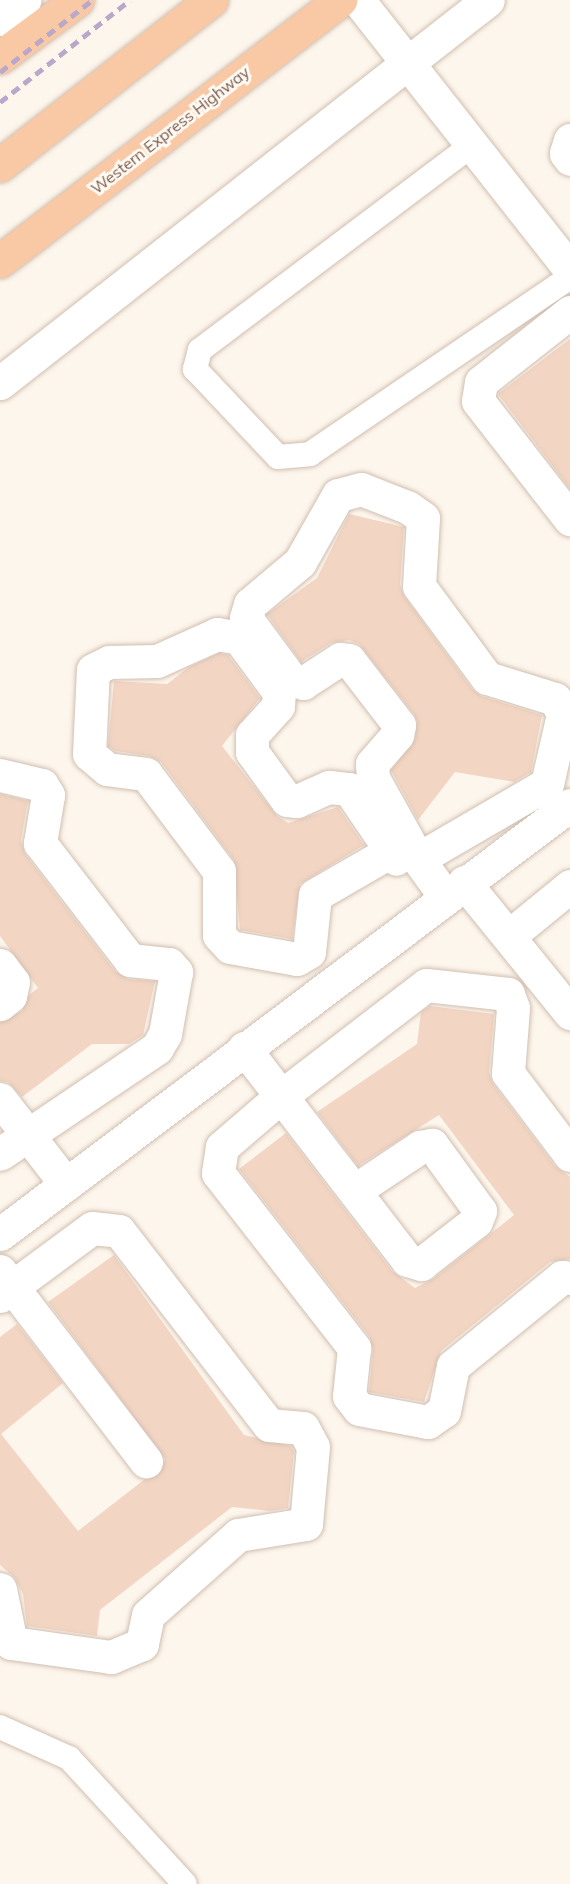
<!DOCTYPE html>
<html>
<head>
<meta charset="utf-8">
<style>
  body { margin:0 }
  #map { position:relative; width:570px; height:1884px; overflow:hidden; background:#fdf6ec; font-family:Mulish,sans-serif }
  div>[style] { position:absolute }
  .building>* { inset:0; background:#f3d5c3 }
  .roads { filter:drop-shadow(0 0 2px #d1beb0) drop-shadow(0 0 2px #d1beb0) }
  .service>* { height:24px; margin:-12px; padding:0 12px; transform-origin:12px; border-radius:12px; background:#fff }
  .minor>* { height:33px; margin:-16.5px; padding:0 16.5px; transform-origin:16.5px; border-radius:16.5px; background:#fff }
  .secondary>* { height:33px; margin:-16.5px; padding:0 16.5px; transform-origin:16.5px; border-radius:16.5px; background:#fff }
  .trunk>* { height:33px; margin:-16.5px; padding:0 16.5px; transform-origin:16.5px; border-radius:16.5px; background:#f9c8a4 }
  .rail>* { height:4.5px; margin-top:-2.25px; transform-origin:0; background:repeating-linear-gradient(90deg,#b9a8c9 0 9px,transparent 0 15px) }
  span { translate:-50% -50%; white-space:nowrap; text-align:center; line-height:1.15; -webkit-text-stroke:6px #fffaf3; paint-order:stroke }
  .street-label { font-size:16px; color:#7a5c4d }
</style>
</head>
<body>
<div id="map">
  <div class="building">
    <div style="clip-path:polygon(570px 339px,570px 489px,498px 394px)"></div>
    <div style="clip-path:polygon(349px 514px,404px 527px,400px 585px,404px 596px,472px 689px,481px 696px,542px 715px,531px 772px,514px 782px,455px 772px,418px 820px,391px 770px,415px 739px,417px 721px,414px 714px,359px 644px,349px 640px,331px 643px,301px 662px,267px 614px,317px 578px)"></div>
    <div style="clip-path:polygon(219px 653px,228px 655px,260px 698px,222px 746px,277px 816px,288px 823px,338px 807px,364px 845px,300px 884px,292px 939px,240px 930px,234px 860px,161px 762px,149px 756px,115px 751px,108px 746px,114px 681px,167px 684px,189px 667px)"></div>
    <div style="clip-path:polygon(0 794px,28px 801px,21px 840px,25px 854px,115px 971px,128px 979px,155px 981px,143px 1035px,129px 1044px,92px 1044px,22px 1097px,8px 1082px,0 1081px,0 1022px,22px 1011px,29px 995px,38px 988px,0 936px)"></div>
    <div style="clip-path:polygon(430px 1006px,494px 1014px,489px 1072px,493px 1084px,555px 1166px,570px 1177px,570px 1259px,550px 1262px,441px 1351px,424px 1402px,369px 1392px,373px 1350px,369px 1336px,239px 1169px,286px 1133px,392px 1271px,415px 1288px,433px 1279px,514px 1215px,439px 1115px,358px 1166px,317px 1112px,417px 1044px,421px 1012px)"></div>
    <div style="clip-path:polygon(114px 1255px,244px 1435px,291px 1446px,294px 1451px,288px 1508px,270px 1511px,232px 1507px,100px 1610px,97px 1636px,27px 1626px,23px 1594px,14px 1577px,0 1565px,0 1337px,17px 1324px,63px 1383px,1px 1434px,78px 1531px,145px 1479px,158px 1475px,165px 1459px,48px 1302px)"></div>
  </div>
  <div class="roads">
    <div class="service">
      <div style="left:472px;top:145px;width:341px;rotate:143deg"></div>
      <div style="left:200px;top:350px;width:20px;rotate:105deg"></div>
      <div style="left:195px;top:369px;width:121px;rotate:46.7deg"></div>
      <div style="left:278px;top:457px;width:32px;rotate:-5deg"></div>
      <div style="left:310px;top:454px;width:315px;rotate:-34.2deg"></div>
      <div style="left:0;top:1727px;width:76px;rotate:24.2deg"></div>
      <div style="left:69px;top:1758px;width:171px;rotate:47.4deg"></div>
    </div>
    <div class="minor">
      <div style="left:358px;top:0;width:342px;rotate:51.8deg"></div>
      <div style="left:570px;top:140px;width:14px;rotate:107deg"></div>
      <div style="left:566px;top:153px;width:7px;rotate:56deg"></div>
      <div style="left:570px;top:312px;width:113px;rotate:141.8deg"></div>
      <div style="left:481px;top:382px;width:19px;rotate:99deg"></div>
      <div style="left:478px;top:401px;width:150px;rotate:52.1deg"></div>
      <div style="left:0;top:775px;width:43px;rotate:13.4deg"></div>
      <div style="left:42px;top:785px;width:12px;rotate:59deg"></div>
      <div style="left:48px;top:795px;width:49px;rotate:99.5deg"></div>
      <div style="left:40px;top:843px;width:148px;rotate:52.4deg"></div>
      <div style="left:130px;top:960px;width:39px;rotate:6deg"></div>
      <div style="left:169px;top:964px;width:11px;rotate:49deg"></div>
      <div style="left:176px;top:972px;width:63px;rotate:100.1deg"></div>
      <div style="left:165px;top:1034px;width:16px;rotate:120deg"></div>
      <div style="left:157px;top:1048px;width:189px;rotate:146deg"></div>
      <div style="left:391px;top:851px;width:88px;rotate:149.9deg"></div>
      <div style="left:315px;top:895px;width:57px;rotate:96deg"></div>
      <div style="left:309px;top:952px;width:14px;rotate:150deg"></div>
      <div style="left:297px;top:959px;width:68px;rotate:-169.8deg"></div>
      <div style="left:230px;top:947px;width:16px;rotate:-133deg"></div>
      <div style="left:219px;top:935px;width:64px;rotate:-90deg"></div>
      <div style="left:219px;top:871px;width:121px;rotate:-127deg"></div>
      <div style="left:146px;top:774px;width:39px;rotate:-173deg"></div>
      <div style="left:107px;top:769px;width:23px;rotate:-140deg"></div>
      <div style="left:89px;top:754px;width:84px;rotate:-87.3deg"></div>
      <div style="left:93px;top:670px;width:18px;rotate:-27deg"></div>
      <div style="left:109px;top:662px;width:48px;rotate:-1.2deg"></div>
      <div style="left:157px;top:661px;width:66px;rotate:-24.2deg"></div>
      <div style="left:217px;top:634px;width:22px;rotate:10deg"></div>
      <div style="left:239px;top:638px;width:67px;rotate:53.5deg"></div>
      <div style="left:279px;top:692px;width:14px;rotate:94deg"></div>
      <div style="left:278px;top:706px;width:39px;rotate:132deg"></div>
      <div style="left:252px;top:735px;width:17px;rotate:90deg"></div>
      <div style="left:252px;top:752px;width:59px;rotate:53.9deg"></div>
      <div style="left:287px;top:800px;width:10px;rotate:6deg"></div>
      <div style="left:297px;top:801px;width:35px;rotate:-24deg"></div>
      <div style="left:329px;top:787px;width:20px;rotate:6deg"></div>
      <div style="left:349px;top:789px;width:75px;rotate:55.9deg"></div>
      <div style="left:391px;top:851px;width:9px;rotate:58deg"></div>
      <div style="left:418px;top:859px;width:149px;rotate:-30.2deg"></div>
      <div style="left:547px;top:784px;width:72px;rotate:-77.1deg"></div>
      <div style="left:563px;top:714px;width:17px;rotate:-118deg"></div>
      <div style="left:555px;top:699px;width:71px;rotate:-162.8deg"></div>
      <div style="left:487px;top:678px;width:114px;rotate:-126.5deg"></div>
      <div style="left:419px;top:586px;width:68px;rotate:-86.6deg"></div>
      <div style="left:423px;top:518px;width:19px;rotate:-145deg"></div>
      <div style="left:407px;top:507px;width:49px;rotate:-158.6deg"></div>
      <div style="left:361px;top:489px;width:24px;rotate:165deg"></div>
      <div style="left:338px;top:495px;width:77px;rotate:119.6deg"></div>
      <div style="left:300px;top:562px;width:65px;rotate:140deg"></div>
      <div style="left:250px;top:604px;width:15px;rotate:106deg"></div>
      <div style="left:246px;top:618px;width:76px;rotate:53.6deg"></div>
      <div style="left:291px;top:679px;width:13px;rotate:18deg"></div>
      <div style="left:303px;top:683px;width:44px;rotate:-33deg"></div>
      <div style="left:340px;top:659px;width:9px;rotate:6deg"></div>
      <div style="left:349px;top:660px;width:82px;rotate:52.4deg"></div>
      <div style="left:399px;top:725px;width:10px;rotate:101deg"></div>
      <div style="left:397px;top:735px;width:38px;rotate:131deg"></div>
      <div style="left:372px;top:764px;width:14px;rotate:86deg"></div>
      <div style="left:373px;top:778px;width:93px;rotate:60.9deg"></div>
      <div style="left:418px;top:859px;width:46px;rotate:53.9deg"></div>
      <div style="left:464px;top:882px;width:169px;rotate:51deg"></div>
      <div style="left:509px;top:936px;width:79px;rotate:-39.3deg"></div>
      <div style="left:0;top:965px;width:21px;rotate:53deg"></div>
      <div style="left:13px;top:982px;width:14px;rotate:102deg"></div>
      <div style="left:10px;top:996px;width:13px;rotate:141deg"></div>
      <div style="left:244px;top:1048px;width:267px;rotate:52.4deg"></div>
      <div style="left:407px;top:1260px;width:15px;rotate:16deg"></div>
      <div style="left:421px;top:1264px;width:70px;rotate:-38deg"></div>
      <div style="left:476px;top:1221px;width:11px;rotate:-68deg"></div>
      <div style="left:480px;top:1211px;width:82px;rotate:-126deg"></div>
      <div style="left:432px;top:1145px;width:12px;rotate:171deg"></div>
      <div style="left:420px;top:1147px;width:79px;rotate:146.3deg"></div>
      <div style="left:0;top:1099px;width:108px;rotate:52.2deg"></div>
      <div style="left:570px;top:1155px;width:103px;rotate:-127.1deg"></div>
      <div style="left:508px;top:1073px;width:65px;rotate:-85.6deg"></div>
      <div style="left:513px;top:1008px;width:15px;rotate:-110deg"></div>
      <div style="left:508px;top:994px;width:82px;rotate:-173.7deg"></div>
      <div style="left:426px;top:985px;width:184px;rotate:142.5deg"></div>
      <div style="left:280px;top:1097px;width:77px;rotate:139.2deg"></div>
      <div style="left:222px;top:1147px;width:26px;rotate:99deg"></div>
      <div style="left:218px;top:1173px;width:222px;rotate:52.1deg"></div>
      <div style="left:354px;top:1348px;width:48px;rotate:95.9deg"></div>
      <div style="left:349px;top:1396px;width:16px;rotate:52deg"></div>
      <div style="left:359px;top:1409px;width:70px;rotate:10.7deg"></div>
      <div style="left:428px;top:1422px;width:19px;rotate:-35deg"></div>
      <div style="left:444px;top:1411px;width:46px;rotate:-78.7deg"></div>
      <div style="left:453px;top:1366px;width:141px;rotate:-39.2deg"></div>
      <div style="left:562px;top:1277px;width:8px;rotate:7deg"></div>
      <div style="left:0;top:1234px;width:713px;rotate:-36.97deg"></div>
      <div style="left:0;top:1271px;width:240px;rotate:52.5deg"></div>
      <div style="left:0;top:1296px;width:114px;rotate:-36.5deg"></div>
      <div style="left:92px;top:1228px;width:27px;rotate:6deg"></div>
      <div style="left:119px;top:1231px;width:245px;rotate:52.3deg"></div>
      <div style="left:269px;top:1425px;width:34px;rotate:5deg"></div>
      <div style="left:303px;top:1428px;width:21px;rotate:62deg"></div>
      <div style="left:313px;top:1447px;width:77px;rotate:95.2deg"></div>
      <div style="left:306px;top:1524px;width:69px;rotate:170.8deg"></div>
      <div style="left:238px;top:1535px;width:120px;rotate:138.4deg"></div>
      <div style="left:148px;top:1615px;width:30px;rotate:102deg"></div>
      <div style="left:142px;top:1644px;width:34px;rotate:157deg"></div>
      <div style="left:111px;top:1657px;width:101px;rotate:-172deg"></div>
      <div style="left:11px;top:1643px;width:55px;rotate:-101.5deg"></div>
    </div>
    <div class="secondary">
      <div style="left:0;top:19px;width:31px;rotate:-38deg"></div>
      <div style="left:0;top:383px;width:620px;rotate:-38.13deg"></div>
    </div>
    <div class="trunk">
      <div style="left:0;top:57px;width:96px;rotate:-36.5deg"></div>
      <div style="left:0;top:165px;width:268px;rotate:-38deg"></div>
      <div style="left:0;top:261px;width:429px;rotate:-37.5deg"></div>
    </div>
  </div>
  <div class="rail">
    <div style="left:0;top:72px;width:117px;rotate:-38deg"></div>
    <div style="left:0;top:102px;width:165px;rotate:-38.1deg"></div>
  </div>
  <div class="street-label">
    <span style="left:170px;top:130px;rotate:-38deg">Western Express Highway</span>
  </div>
</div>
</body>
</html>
